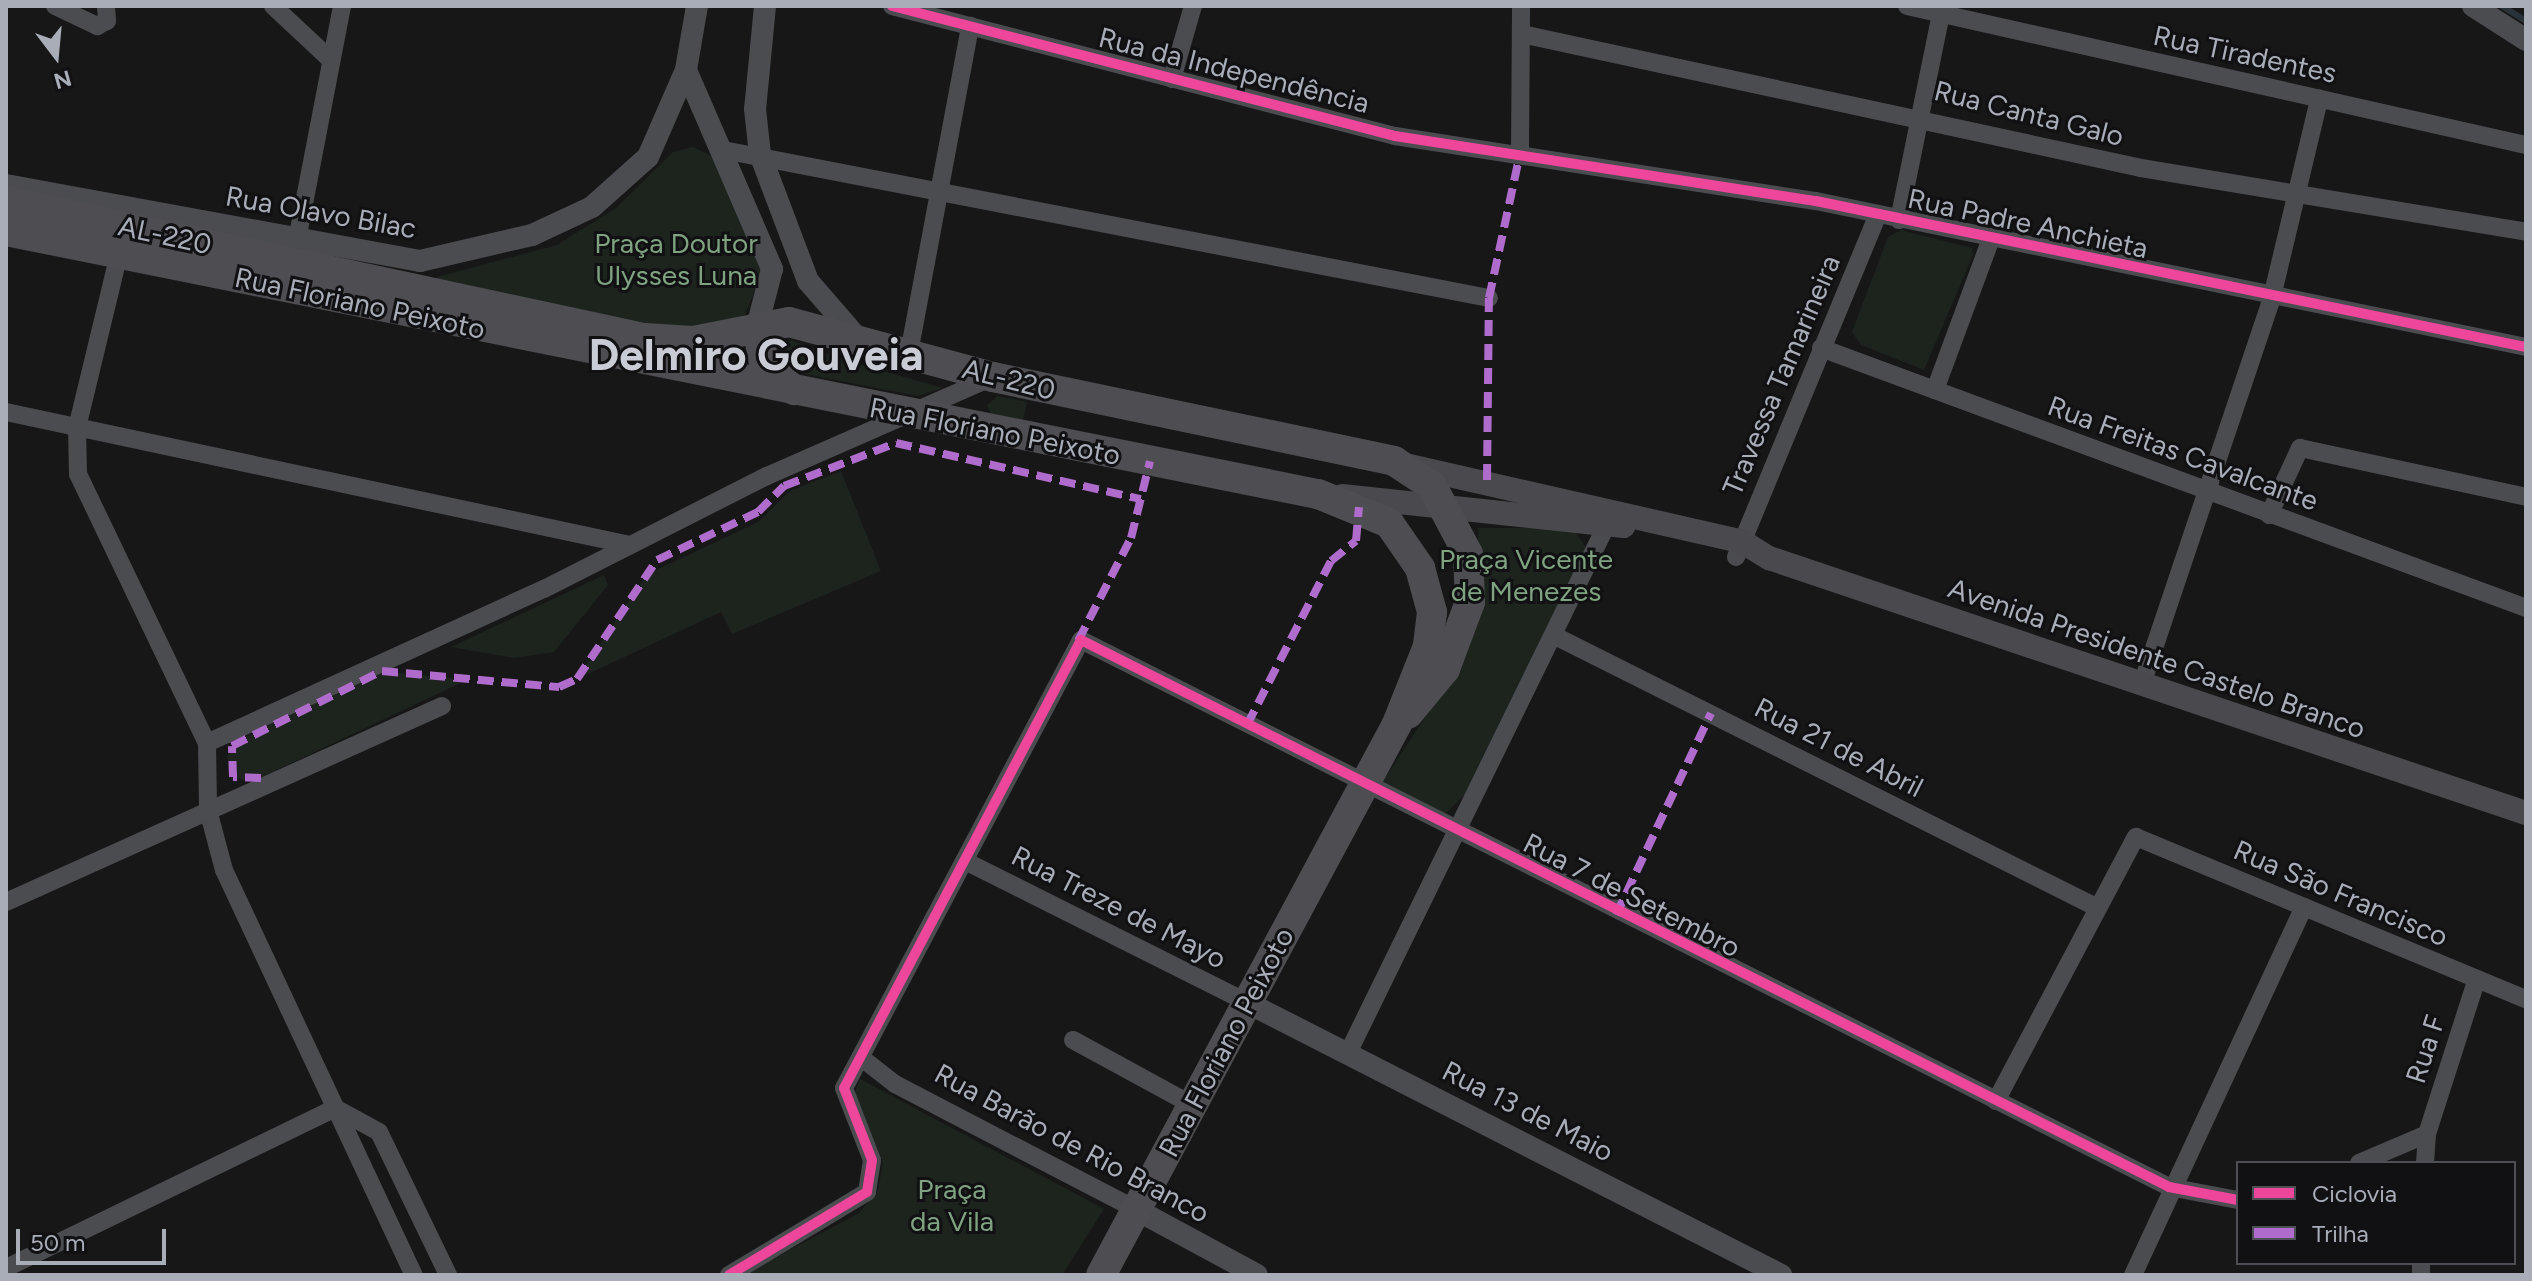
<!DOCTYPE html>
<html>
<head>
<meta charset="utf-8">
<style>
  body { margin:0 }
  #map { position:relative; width:2532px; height:1281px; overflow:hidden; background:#171717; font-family:Figtree,sans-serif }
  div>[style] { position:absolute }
  .green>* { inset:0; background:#1d241e }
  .stream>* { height:6px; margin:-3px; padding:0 3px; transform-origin:3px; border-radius:3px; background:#2a3239 }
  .minor>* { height:18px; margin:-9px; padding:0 9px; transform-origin:9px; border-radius:9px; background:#4b4c50 }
  .tertiary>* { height:22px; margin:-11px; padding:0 11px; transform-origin:11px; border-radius:11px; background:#4b4c50 }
  .secondary>* { height:24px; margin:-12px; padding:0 12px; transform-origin:12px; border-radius:12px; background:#4a4a4e }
  .trunk>* { height:30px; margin:-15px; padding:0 15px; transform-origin:15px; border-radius:15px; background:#4e4e52 }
  .quiet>* { height:8px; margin-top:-4px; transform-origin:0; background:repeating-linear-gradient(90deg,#b06ccc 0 16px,transparent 0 24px) }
  .cycleway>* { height:10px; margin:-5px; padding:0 5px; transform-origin:5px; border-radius:5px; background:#ed469a }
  span { translate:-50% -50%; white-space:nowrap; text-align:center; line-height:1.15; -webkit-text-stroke:6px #111113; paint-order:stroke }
  .street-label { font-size:28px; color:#a8adb8 }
  .park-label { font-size:28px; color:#7fa381 }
  .town-label { font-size:44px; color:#c9ccd4; font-weight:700 }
  .frame { position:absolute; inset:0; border:8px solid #a8adb8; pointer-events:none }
  .legend { position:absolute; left:2236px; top:1161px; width:280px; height:104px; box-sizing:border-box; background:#111113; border:2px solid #4d4f55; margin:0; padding:10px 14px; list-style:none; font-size:24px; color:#a8adb8 }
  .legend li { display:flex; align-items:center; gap:16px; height:40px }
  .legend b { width:40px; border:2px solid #4d4f55 }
  .north { position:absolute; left:16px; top:16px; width:80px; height:80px; -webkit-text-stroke:6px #111113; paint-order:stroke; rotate:164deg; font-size:22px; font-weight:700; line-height:32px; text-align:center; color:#a8adb8 }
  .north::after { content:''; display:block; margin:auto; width:28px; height:36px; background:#a8adb8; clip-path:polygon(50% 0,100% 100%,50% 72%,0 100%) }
  .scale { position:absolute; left:16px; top:1229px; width:150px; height:36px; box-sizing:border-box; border:4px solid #a8adb8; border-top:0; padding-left:10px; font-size:24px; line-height:28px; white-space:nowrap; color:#a8adb8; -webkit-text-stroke:6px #111113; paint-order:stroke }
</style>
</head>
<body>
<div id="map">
  <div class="green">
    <div style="clip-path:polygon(693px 147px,713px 157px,765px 267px,743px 319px,707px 334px,434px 285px,437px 277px,557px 245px,616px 208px,673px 152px)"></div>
    <div style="clip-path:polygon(1901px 230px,1972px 248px,1973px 255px,1924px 370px,1861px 345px,1852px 332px,1888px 237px)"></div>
    <div style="clip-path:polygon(792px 340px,841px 359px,943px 388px,918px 396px,784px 370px,774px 353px)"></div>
    <div style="clip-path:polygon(998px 396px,1027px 402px,1023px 420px,991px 414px,987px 405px)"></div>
    <div style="clip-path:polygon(841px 471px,881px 571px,732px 634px,721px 612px,577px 679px,646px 575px,758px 522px,790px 491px)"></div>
    <div style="clip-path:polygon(1478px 528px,1572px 528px,1588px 550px,1476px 784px,1439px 820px,1384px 791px,1383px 781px,1436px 701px,1479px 605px)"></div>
    <div style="clip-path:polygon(604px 575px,608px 585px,554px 652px,514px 658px,451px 647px)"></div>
    <div style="clip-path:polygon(382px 671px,467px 680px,251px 782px,233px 777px,227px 756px,241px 739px)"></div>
    <div style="clip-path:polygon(860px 1079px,1104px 1209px,1062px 1275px,743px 1275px,859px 1213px,878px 1190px,883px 1162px,855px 1092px)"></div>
  </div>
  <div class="stream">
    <div style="left:2502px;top:6px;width:28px;rotate:32deg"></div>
  </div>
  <div class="minor">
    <div style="left:55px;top:6px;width:47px;rotate:25.5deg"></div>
    <div style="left:97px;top:26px;width:11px;rotate:-27deg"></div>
    <div style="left:107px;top:21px;width:15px;rotate:-94deg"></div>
    <div style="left:273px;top:6px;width:79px;rotate:43deg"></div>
    <div style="left:892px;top:6px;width:520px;rotate:14.49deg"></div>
    <div style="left:1395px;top:136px;width:426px;rotate:8.8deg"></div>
    <div style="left:1816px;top:201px;width:725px;rotate:11.62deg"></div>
    <div style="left:1907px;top:6px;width:634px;rotate:12.66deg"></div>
    <div style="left:1522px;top:34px;width:633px;rotate:12.21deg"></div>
    <div style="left:2141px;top:168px;width:390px;rotate:9.4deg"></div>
    <div style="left:1172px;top:79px;width:76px;rotate:-74deg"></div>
    <div style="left:723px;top:150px;width:780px;rotate:10.94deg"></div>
    <div style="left:1520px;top:153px;width:147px;rotate:-89.6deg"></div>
    <div style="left:1899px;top:220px;width:210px;rotate:-78.5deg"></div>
    <div style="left:297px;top:240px;width:238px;rotate:-79.1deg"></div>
    <div style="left:119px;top:254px;width:178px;rotate:103.6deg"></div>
    <div style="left:77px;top:427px;width:47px;rotate:88.8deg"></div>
    <div style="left:78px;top:474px;width:298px;rotate:64.4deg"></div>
    <div style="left:207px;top:743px;width:67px;rotate:89.1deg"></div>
    <div style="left:208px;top:810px;width:62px;rotate:75.1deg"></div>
    <div style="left:224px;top:870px;width:447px;rotate:64.9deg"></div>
    <div style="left:1821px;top:348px;width:751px;rotate:20.24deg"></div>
    <div style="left:909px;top:353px;width:333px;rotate:-79.4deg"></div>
    <div style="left:1935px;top:390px;width:159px;rotate:-69.7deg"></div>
    <div style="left:6px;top:412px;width:638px;rotate:12.03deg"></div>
    <div style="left:2269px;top:515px;width:74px;rotate:-65.2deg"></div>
    <div style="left:2300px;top:448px;width:231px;rotate:12.2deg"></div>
    <div style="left:1736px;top:557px;width:369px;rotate:-67.5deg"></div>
    <div style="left:1557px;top:637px;width:603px;rotate:26.61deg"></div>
    <div style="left:2142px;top:684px;width:408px;rotate:-71.4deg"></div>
    <div style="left:2272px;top:297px;width:204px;rotate:-76.6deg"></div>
    <div style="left:207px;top:743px;width:371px;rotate:-24.6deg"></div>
    <div style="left:544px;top:589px;width:250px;rotate:-26.9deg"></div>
    <div style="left:767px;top:476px;width:244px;rotate:-23.7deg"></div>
    <div style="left:967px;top:862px;width:312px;rotate:26.6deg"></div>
    <div style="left:6px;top:902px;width:478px;rotate:-24.2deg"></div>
    <div style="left:1073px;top:1040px;width:136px;rotate:28.6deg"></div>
    <div style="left:1348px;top:1053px;width:591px;rotate:-63.91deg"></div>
    <div style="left:863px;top:1059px;width:41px;rotate:38deg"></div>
    <div style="left:895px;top:1084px;width:273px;rotate:27.5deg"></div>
    <div style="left:1996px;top:1101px;width:299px;rotate:-62.1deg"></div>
    <div style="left:2136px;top:837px;width:422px;rotate:22.6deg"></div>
    <div style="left:335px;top:1108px;width:50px;rotate:28.6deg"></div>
    <div style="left:379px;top:1132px;width:159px;rotate:64.2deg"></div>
    <div style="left:2359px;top:1163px;width:74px;rotate:-23.1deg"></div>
    <div style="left:2425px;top:1163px;width:29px;rotate:-86deg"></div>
    <div style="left:2427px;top:1134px;width:161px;rotate:-72.2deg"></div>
    <div style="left:6px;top:1268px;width:366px;rotate:-25.9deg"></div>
    <div style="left:729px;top:1275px;width:161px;rotate:-31deg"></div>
    <div style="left:867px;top:1192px;width:32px;rotate:-81deg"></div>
    <div style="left:872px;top:1160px;width:77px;rotate:-111.3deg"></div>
    <div style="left:844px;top:1088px;width:507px;rotate:-62.12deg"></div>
    <div style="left:1081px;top:640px;width:1218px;rotate:26.69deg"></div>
    <div style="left:2169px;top:1187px;width:70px;rotate:10.7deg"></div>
    <div style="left:2133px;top:1275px;width:406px;rotate:-65.1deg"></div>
    <div style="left:2421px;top:1275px;width:12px;rotate:-90deg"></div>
  </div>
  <div class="tertiary">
    <div style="left:697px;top:6px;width:65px;rotate:99.8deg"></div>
    <div style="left:686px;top:70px;width:217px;rotate:66.6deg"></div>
    <div style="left:772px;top:269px;width:60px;rotate:104.5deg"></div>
    <div style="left:765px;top:6px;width:103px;rotate:95.5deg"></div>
    <div style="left:755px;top:109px;width:45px;rotate:83.7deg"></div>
    <div style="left:760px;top:154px;width:136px;rotate:69.3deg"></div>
    <div style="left:808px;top:281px;width:77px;rotate:49.2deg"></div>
    <div style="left:2473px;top:6px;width:63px;rotate:32.7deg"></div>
    <div style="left:6px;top:185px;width:421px;rotate:10.4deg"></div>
    <div style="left:420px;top:261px;width:115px;rotate:-13.1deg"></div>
    <div style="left:532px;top:235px;width:66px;rotate:-25deg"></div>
    <div style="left:592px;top:207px;width:75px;rotate:-41.8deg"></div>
    <div style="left:648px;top:157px;width:95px;rotate:-66.4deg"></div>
    <div style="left:1246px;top:1002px;width:601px;rotate:27.03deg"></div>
    <div style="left:1137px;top:1210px;width:136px;rotate:28.4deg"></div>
  </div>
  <div class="secondary">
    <div style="left:1405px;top:465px;width:347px;rotate:12.8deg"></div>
    <div style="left:1743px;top:542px;width:31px;rotate:32deg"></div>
    <div style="left:1769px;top:558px;width:799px;rotate:18.62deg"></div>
    <div style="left:1342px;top:496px;width:283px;rotate:6.1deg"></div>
  </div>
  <div class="trunk">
    <div style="left:6px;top:201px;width:653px;rotate:12.12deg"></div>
    <div style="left:644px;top:338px;width:49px;rotate:3.5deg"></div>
    <div style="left:693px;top:341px;width:98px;rotate:-11.2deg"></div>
    <div style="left:789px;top:322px;width:211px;rotate:15.1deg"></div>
    <div style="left:993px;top:377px;width:410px;rotate:11.8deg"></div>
    <div style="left:1394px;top:461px;width:45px;rotate:33.3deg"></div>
    <div style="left:1432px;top:486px;width:77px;rotate:62.1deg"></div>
    <div style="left:1468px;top:554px;width:48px;rotate:87.6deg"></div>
    <div style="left:1470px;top:602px;width:72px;rotate:110.5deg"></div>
    <div style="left:1445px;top:669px;width:58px;rotate:129.4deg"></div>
    <div style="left:6px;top:231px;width:1338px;rotate:11.34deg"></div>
    <div style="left:1318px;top:494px;width:77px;rotate:22.2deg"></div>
    <div style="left:1389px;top:523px;width:55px;rotate:55.4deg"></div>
    <div style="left:1420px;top:568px;width:46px;rotate:74.7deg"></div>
    <div style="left:1432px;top:612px;width:34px;rotate:97deg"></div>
    <div style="left:1428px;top:646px;width:84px;rotate:111.7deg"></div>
    <div style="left:1397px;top:724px;width:625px;rotate:118.24deg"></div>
    <div style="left:757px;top:327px;width:38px;rotate:79deg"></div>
    <div style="left:764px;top:364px;width:40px;rotate:41deg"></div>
  </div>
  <div class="quiet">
    <div style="left:1487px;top:480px;width:182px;rotate:-89.4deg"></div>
    <div style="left:1489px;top:298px;width:148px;rotate:-77.9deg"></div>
    <div style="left:1078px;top:641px;width:116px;rotate:-62.8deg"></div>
    <div style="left:1131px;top:538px;width:79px;rotate:-76.1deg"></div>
    <div style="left:1247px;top:725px;width:184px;rotate:-62.9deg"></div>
    <div style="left:1331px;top:561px;width:32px;rotate:-39deg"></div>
    <div style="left:1356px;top:541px;width:34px;rotate:-85deg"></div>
    <div style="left:261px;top:778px;width:28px;rotate:-178deg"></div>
    <div style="left:233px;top:777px;width:31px;rotate:-92deg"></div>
    <div style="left:232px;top:746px;width:168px;rotate:-26.6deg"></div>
    <div style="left:382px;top:671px;width:178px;rotate:5.2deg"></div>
    <div style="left:559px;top:687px;width:20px;rotate:-24deg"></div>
    <div style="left:577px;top:679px;width:143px;rotate:-56.1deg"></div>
    <div style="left:657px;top:560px;width:112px;rotate:-25.4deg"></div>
    <div style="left:758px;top:512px;width:37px;rotate:-45deg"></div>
    <div style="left:784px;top:486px;width:120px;rotate:-21deg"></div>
    <div style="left:896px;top:443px;width:251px;rotate:12.9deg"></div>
    <div style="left:1616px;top:915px;width:223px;rotate:-64.8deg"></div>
  </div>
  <div class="cycleway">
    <div style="left:892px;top:6px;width:520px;rotate:14.49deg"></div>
    <div style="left:1395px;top:136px;width:426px;rotate:8.8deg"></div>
    <div style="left:1816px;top:201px;width:725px;rotate:11.62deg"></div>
    <div style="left:729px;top:1275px;width:161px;rotate:-31deg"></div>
    <div style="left:867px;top:1192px;width:32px;rotate:-81deg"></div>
    <div style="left:872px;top:1160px;width:77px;rotate:-111.3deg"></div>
    <div style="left:844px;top:1088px;width:507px;rotate:-62.12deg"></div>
    <div style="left:1081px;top:640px;width:1218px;rotate:26.69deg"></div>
    <div style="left:2169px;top:1187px;width:70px;rotate:10.7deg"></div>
  </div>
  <div class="street-label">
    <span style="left:2245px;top:54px;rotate:12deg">Rua Tiradentes</span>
    <span style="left:1234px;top:70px;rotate:14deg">Rua da Independência</span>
    <span style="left:2029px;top:113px;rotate:14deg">Rua Canta Galo</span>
    <span style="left:321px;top:212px;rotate:10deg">Rua Olavo Bilac</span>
    <span style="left:2028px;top:223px;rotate:12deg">Rua Padre Anchieta</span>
    <span style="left:165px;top:235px;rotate:12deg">AL-220</span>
    <span style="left:360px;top:303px;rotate:12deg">Rua Floriano Peixoto</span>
    <span style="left:1781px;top:375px;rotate:-67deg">Travessa Tamarineira</span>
    <span style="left:1009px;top:379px;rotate:14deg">AL-220</span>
    <span style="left:995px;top:431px;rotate:11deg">Rua Floriano Peixoto</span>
    <span style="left:2183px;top:453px;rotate:20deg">Rua Freitas Cavalcante</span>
    <span style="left:2157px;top:658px;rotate:19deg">Avenida Presidente Castelo Branco</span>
    <span style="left:1839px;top:747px;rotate:27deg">Rua 21 de Abril</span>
    <span style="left:2341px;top:893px;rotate:23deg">Rua São Francisco</span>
    <span style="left:1632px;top:895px;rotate:27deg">Rua 7 de Setembro</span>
    <span style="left:1119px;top:907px;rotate:27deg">Rua Treze de Mayo</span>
    <span style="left:1226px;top:1042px;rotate:-62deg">Rua Floriano Peixoto</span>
    <span style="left:2425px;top:1049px;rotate:-72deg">Rua F</span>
    <span style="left:1528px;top:1111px;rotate:27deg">Rua 13 de Maio</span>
    <span style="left:1072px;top:1143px;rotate:28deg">Rua Barão de Rio Branco</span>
  </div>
  <div class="park-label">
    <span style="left:676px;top:259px">Praça Doutor<br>Ulysses Luna</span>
    <span style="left:1526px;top:575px">Praça Vicente<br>de Menezes</span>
    <span style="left:952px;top:1205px">Praça<br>da Vila</span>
  </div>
  <div class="town-label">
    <span style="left:756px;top:355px">Delmiro Gouveia</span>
  </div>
  <div class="frame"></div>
  <ul class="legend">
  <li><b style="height:10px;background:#ed469a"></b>Ciclovia</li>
  <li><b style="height:10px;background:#b06ccc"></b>Trilha</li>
  </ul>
  <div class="north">N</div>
  <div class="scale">50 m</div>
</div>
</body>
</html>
